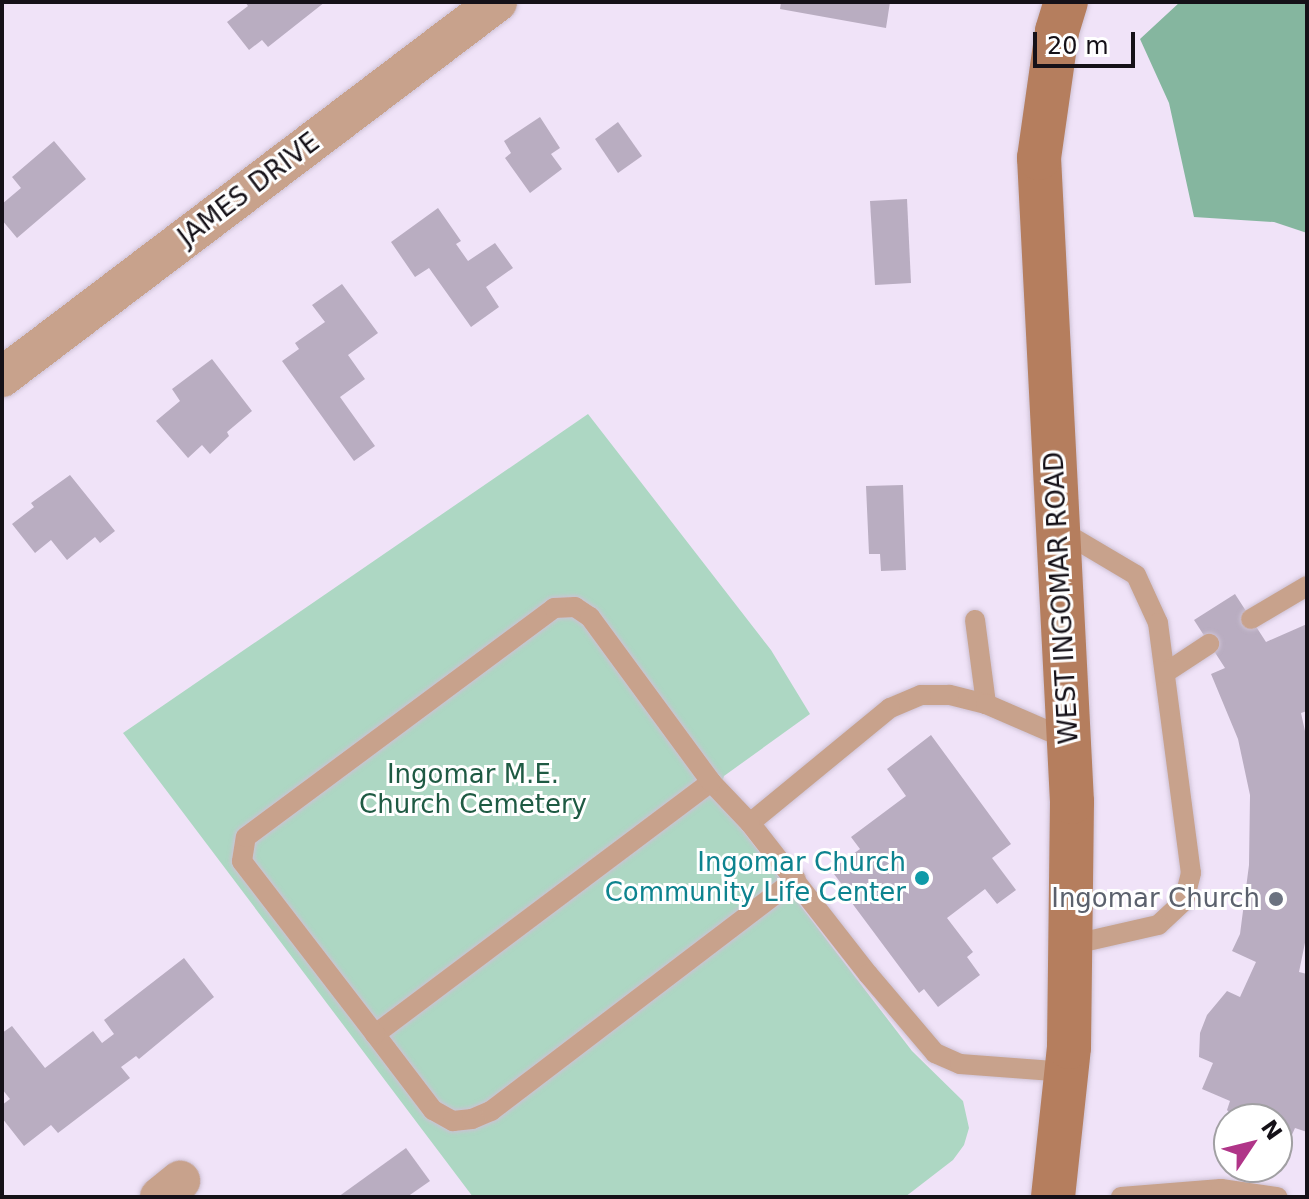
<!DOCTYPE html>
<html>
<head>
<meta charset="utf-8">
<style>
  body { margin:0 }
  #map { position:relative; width:1309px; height:1199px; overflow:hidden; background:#f0e3f8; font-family:"DejaVu Sans",sans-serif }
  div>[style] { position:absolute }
  .green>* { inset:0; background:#add7c3 }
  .forest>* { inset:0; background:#85b69f }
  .building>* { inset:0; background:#b9adc1 }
  .roads { filter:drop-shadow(0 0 2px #cdc1d4) drop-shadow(0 0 2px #cdc1d4) }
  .lane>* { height:20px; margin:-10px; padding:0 10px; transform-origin:10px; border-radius:10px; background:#c8a28c }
  .street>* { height:40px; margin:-20px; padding:0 20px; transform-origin:20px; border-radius:20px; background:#c8a28c }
  .secondary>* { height:44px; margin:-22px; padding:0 22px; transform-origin:22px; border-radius:22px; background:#b57e5e }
  .dots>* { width:22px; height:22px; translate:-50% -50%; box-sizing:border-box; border:4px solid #fff; border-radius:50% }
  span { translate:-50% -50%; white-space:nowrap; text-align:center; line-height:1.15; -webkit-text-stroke:6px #fff; paint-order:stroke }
  .street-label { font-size:26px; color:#151118 }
  .park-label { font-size:26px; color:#1e5a43 }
  .culture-label { font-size:26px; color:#0d838f }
  .right { translate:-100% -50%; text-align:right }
  .worship-label { font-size:26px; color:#5b616d }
  .frame { position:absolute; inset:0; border:4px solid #151118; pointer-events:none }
  .north { position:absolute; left:1213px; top:1103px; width:80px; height:80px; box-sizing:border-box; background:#fff; border:2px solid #a1a0a3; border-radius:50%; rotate:55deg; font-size:22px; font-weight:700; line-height:32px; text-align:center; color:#151118 }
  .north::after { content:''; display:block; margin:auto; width:28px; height:36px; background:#b03588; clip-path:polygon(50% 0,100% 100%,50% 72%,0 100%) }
  .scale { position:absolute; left:1033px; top:32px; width:102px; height:36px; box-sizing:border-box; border:4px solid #151118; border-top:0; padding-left:10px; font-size:24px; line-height:28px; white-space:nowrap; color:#151118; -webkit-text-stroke:6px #fff; paint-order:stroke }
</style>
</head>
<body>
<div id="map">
  <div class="green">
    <div style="clip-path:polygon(588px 414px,771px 650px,810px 714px,724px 776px,717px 797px,912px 1051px,963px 1101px,969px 1128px,964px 1145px,953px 1160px,905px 1197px,473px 1197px,123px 733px)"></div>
  </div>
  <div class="forest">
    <div style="clip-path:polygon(1180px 2px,1307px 2px,1307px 233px,1274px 222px,1194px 217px,1169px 103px,1140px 39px)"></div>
  </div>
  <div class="building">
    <div style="clip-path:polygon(245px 2px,325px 2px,268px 47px,262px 40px,249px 50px,227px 22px,248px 6px)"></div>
    <div style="clip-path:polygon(781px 2px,890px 2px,886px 28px,780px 9px)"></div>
    <div style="clip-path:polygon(540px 117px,560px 148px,551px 154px,562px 169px,530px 193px,505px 158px,511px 153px,504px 141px)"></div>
    <div style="clip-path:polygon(618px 122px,642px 156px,618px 173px,595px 139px)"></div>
    <div style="clip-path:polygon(54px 141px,86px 179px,17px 238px,2px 220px,2px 204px,21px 188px,12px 177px)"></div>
    <div style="clip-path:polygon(907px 199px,911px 283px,875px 285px,870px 201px)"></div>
    <div style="clip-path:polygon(438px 208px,461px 241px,456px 244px,468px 261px,495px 243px,513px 268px,486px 287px,499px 307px,471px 327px,429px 268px,415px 277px,391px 242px)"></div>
    <div style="clip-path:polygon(342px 284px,378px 333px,348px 355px,365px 379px,340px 397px,375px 446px,354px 461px,282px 361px,299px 349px,295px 343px,325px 322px,312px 305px)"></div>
    <div style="clip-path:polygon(212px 359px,252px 411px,227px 432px,229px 436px,210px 454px,202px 445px,188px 458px,156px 421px,180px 401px,172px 389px)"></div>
    <div style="clip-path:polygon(70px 475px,115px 531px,100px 543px,95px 537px,67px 560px,51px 540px,35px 553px,12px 524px,34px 507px,31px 503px)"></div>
    <div style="clip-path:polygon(903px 485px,906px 570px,881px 571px,880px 554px,869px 554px,866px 486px)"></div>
    <div style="clip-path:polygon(1235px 594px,1266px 642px,1307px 624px,1307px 711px,1301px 713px,1307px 740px,1307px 933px,1299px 972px,1307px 974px,1307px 1132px,1295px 1128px,1291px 1137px,1277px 1137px,1277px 1119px,1235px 1119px,1227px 1110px,1230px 1101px,1202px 1089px,1213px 1063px,1199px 1057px,1200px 1033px,1207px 1015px,1227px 991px,1240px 997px,1256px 962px,1232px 951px,1240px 934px,1249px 865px,1250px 795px,1238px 739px,1211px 674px,1225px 668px,1194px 620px)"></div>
    <div style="clip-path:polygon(931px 735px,1011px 844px,992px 858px,1016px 890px,997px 904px,985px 889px,947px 918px,973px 952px,967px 957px,980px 975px,938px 1007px,924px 989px,919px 993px,840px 887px,843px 886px,831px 870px,860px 849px,851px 837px,906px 796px,887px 769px)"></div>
    <div style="clip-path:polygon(184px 958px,214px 997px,139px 1059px,136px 1056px,121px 1067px,130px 1078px,58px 1133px,51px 1125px,24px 1146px,2px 1118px,2px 1105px,10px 1099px,2px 1089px,2px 1033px,12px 1026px,45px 1068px,93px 1031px,102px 1043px,114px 1034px,104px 1020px)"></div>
    <div style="clip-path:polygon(406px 1148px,430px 1181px,407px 1197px,338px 1197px)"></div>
  </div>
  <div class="roads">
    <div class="lane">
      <div style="left:1060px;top:530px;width:88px;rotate:30.6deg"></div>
      <div style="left:1136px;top:575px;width:53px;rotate:65.4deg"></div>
      <div style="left:1158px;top:623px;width:252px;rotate:82.5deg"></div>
      <div style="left:1191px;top:873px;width:29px;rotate:104deg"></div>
      <div style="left:1184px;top:901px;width:35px;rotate:137deg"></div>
      <div style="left:1158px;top:925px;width:89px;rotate:167.1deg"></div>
      <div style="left:1251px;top:619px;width:65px;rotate:-30.5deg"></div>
      <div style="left:975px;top:620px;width:85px;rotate:82.5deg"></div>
      <div style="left:986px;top:704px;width:38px;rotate:-166deg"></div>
      <div style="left:949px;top:695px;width:28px;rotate:180deg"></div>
      <div style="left:921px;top:695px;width:34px;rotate:157deg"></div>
      <div style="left:890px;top:708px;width:181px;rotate:140.6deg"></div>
      <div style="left:750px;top:823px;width:192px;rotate:52deg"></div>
      <div style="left:868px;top:974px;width:104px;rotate:49.7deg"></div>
      <div style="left:935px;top:1053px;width:27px;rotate:24deg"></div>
      <div style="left:960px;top:1064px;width:107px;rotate:4.3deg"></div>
      <div style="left:1165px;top:673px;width:53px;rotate:-33.4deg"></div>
      <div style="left:986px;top:704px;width:90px;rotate:23.4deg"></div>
      <div style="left:750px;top:823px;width:57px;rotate:-133.6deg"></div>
      <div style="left:711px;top:782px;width:420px;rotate:143.1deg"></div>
      <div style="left:375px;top:1034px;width:96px;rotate:52.7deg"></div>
      <div style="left:433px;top:1110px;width:23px;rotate:29deg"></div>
      <div style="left:453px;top:1121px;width:19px;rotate:-6deg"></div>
      <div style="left:472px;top:1119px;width:21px;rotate:-23deg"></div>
      <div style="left:491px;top:1111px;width:383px;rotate:-37.3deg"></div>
      <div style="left:375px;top:1034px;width:218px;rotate:-127.6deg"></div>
      <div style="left:242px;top:861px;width:24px;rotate:-81deg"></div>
      <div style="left:246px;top:837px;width:384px;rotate:-36.6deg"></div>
      <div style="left:554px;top:608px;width:21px;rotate:-3deg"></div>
      <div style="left:575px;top:607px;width:18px;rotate:34deg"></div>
      <div style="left:590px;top:617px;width:205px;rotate:53.7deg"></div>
      <div style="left:1121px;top:1197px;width:100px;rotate:-4.6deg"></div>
      <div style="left:1221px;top:1189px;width:57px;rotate:8.1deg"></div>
    </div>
    <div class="street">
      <div style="left:2px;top:377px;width:621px;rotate:-37.15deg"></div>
      <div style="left:160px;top:1197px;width:26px;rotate:-39deg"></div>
    </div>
    <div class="secondary">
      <div style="left:1053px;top:1197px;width:151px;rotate:-83.9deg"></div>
      <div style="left:1069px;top:1047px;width:245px;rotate:-89.3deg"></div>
      <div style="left:1072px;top:802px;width:645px;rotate:-92.93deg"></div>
      <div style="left:1039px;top:158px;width:128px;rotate:-81.9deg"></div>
      <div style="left:1057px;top:31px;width:30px;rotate:-73deg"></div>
    </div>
  </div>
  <div class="dots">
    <div style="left:922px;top:878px;background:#0f9aa8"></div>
    <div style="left:1276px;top:899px;background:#6b7280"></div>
  </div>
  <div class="street-label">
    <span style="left:249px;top:190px;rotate:-37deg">JAMES DRIVE</span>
    <span style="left:1062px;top:598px;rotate:-93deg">WEST INGOMAR ROAD</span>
  </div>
  <div class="park-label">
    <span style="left:473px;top:790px">Ingomar M.E.<br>Church Cemetery</span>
  </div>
  <div class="culture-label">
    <span class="right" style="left:906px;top:878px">Ingomar Church<br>Community Life Center</span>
  </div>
  <div class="worship-label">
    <span class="right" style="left:1260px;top:899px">Ingomar Church</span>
  </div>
  <div class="frame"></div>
  <div class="north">N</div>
  <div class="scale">20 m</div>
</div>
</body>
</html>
